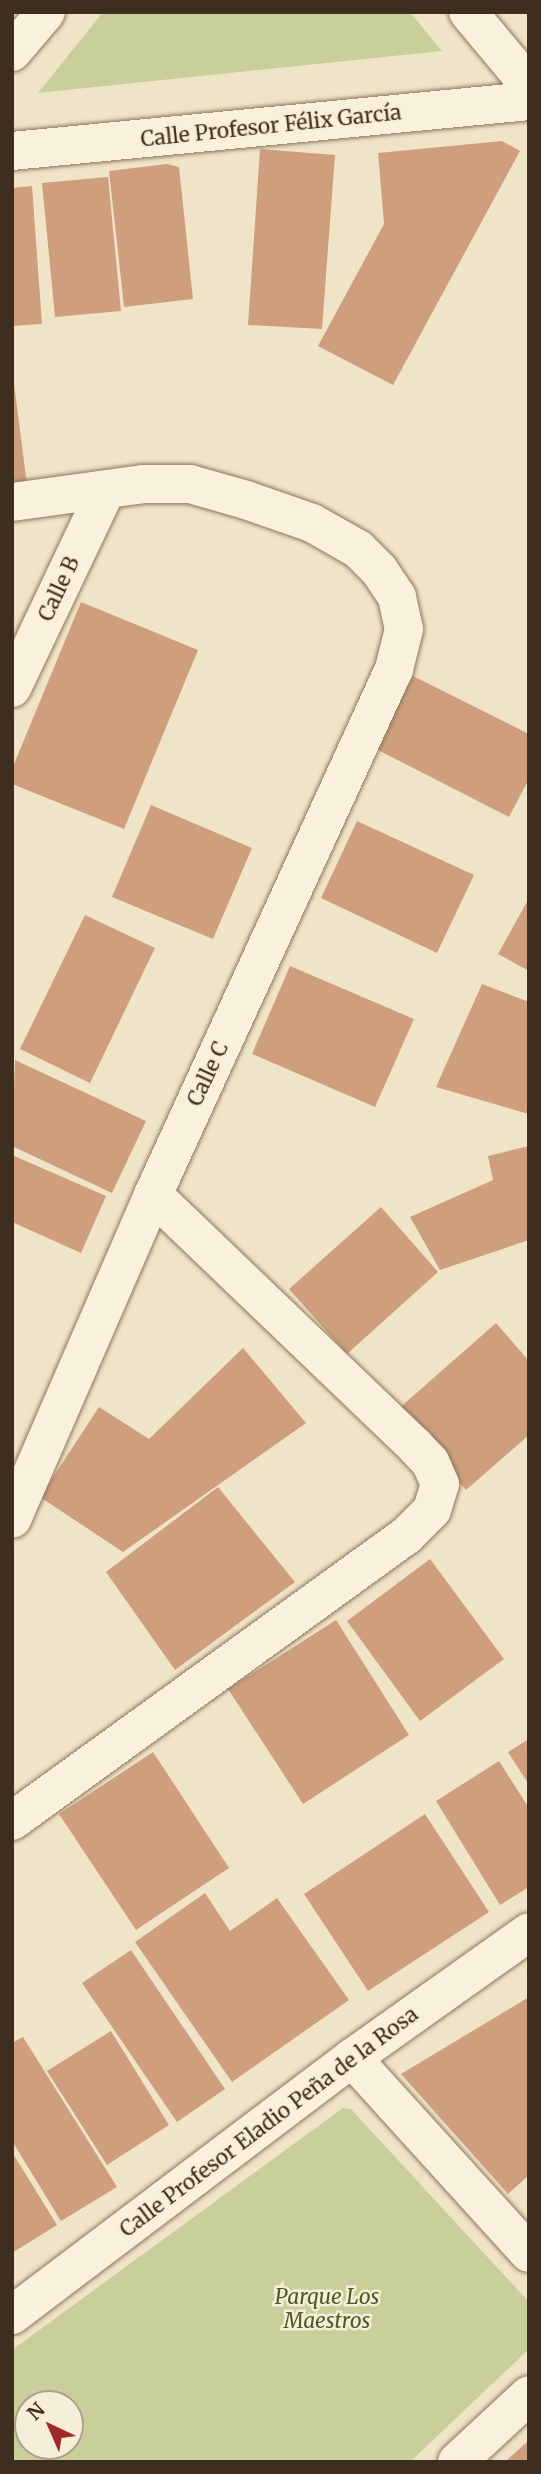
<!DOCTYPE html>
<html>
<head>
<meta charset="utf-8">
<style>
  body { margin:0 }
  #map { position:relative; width:541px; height:2474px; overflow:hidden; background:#f0e4c8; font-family:Merriweather,serif }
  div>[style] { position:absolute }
  .green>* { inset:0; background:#c9cf9b }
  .building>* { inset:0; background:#cf9f7d }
  .roads { filter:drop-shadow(0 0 2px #8d765c) drop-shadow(0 0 2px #8d765c) }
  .street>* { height:38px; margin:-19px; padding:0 19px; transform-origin:19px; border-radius:19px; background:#faf1dc }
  span { translate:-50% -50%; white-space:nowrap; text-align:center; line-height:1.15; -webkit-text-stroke:5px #f7eed8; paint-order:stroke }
  .street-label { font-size:21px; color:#3d2e20 }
  .park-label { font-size:21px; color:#4d5a26; font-style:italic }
  .frame { position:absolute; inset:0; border:14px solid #3d2e20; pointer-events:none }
  .north { position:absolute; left:14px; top:2390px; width:70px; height:70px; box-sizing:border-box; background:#f7eed8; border:2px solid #ada18e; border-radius:50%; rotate:316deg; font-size:19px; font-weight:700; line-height:28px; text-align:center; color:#3d2e20 }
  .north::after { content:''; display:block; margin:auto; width:24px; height:32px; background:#9e2a2b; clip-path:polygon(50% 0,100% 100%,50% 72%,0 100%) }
</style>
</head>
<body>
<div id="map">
  <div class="green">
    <div style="clip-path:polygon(103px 12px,410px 12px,442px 51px,38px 93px)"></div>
    <div style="clip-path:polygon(evenodd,343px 2108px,351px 2109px,529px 2302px,529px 2349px,410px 2462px,12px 2462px,12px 2350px,343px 2108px,28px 2404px,70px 2404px,70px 2446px,28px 2446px,28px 2404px)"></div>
  </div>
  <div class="building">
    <div style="clip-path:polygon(502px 141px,520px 151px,393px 385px,318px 346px,384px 224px,378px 153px)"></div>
    <div style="clip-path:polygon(260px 149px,335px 155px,322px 329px,248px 325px)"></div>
    <div style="clip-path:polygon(167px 164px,179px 167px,193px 299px,124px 307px,109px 171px)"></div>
    <div style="clip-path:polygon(108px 177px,121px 311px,55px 317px,42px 183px)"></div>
    <div style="clip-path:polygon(32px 186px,42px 324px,12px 326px,12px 188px)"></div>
    <div style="clip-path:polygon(12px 368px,27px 485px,12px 486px)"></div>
    <div style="clip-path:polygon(81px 602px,198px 650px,124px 829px,12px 784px,12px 769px)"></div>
    <div style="clip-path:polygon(413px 676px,529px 734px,529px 779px,509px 817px,376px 749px)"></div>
    <div style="clip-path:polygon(151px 805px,252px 848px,213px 939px,112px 897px)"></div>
    <div style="clip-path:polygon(357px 821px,474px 875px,437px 953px,321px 898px)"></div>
    <div style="clip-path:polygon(529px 898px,529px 971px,498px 954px)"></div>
    <div style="clip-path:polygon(85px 915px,155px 948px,90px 1083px,20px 1049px)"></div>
    <div style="clip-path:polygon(290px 966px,414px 1019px,375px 1107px,252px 1054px)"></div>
    <div style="clip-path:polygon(482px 984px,529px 1002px,529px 1114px,436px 1087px)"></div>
    <div style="clip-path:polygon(15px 1060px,146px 1121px,112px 1193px,12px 1146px)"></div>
    <div style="clip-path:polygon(529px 1146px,529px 1240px,440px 1270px,410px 1217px,493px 1180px,488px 1156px)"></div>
    <div style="clip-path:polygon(12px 1155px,106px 1196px,81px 1253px,12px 1222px)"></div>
    <div style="clip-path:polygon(381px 1207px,438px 1272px,347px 1354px,289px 1289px)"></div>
    <div style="clip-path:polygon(496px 1323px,529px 1361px,529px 1435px,466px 1490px,396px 1411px)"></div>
    <div style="clip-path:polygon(243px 1348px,306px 1423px,123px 1552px,40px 1497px,99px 1407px,149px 1439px)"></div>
    <div style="clip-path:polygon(218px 1487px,295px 1582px,175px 1670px,106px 1572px)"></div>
    <div style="clip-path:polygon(430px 1559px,504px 1659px,420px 1721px,347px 1621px)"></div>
    <div style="clip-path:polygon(336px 1620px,409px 1735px,303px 1804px,228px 1689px)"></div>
    <div style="clip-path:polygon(529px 1739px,529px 1785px,508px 1752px)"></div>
    <div style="clip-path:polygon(153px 1752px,229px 1868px,136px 1930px,59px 1814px)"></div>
    <div style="clip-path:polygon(499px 1761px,529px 1808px,529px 1887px,500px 1905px,436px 1801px)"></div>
    <div style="clip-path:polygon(425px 1814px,489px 1912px,368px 1991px,304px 1894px)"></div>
    <div style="clip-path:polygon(205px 1893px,230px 1931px,277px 1898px,349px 2000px,232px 2082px,135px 1942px)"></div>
    <div style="clip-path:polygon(131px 1950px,225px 2089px,177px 2122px,82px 1983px)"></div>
    <div style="clip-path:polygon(529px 1997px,529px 2175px,508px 2194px,401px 2074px)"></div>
    <div style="clip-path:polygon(111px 2031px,169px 2125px,107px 2165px,47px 2071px)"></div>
    <div style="clip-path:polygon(23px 2037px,117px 2187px,61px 2221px,12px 2141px,12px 2043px)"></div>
    <div style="clip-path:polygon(12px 2152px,57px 2225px,12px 2253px)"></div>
    <div style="clip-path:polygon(529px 2440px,529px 2462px,505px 2462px)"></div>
  </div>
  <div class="roads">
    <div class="street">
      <div style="left:468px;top:12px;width:95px;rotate:50.1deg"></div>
      <div style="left:12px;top:52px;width:52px;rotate:-49.6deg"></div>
      <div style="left:12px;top:151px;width:519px;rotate:-5.52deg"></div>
      <div style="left:12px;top:502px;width:132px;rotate:-7.8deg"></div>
      <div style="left:143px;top:484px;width:47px"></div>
      <div style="left:190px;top:484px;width:58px;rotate:15.9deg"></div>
      <div style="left:246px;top:500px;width:70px;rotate:19.2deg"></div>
      <div style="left:312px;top:523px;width:53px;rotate:29.5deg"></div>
      <div style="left:358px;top:549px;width:30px;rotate:45deg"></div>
      <div style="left:379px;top:570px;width:32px;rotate:56deg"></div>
      <div style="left:397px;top:597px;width:33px;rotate:78deg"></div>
      <div style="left:404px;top:629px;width:41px;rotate:104deg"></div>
      <div style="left:394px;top:669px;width:579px;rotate:114.62deg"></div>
      <div style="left:153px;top:1195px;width:353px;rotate:113.5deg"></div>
      <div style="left:12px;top:688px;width:219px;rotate:-64.6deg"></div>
      <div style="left:12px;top:1821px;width:486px;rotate:-35.9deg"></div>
      <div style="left:406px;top:1536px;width:37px;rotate:-45deg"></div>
      <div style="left:432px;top:1510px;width:27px;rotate:-73deg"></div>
      <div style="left:440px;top:1484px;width:24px;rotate:-114deg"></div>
      <div style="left:430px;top:1462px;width:23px;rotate:-133deg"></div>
      <div style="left:414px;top:1445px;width:361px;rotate:-136.2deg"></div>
      <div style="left:352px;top:2058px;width:263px;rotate:47.8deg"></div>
      <div style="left:12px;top:2315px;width:426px;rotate:-37.1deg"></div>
      <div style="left:352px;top:2058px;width:217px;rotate:-35.4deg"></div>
      <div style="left:457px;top:2462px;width:98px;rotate:-42.9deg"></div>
    </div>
  </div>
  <div class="street-label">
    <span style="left:271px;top:126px;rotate:-6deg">Calle Profesor Félix García</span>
    <span style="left:59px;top:589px;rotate:-65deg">Calle B</span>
    <span style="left:208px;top:1074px;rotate:-65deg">Calle C</span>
    <span style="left:269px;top:2122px;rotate:-37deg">Calle Profesor Eladio Peña de la Rosa</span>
  </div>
  <div class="park-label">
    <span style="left:327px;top:2309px">Parque Los<br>Maestros</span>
  </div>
  <div class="frame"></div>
  <div class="north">N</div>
</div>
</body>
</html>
